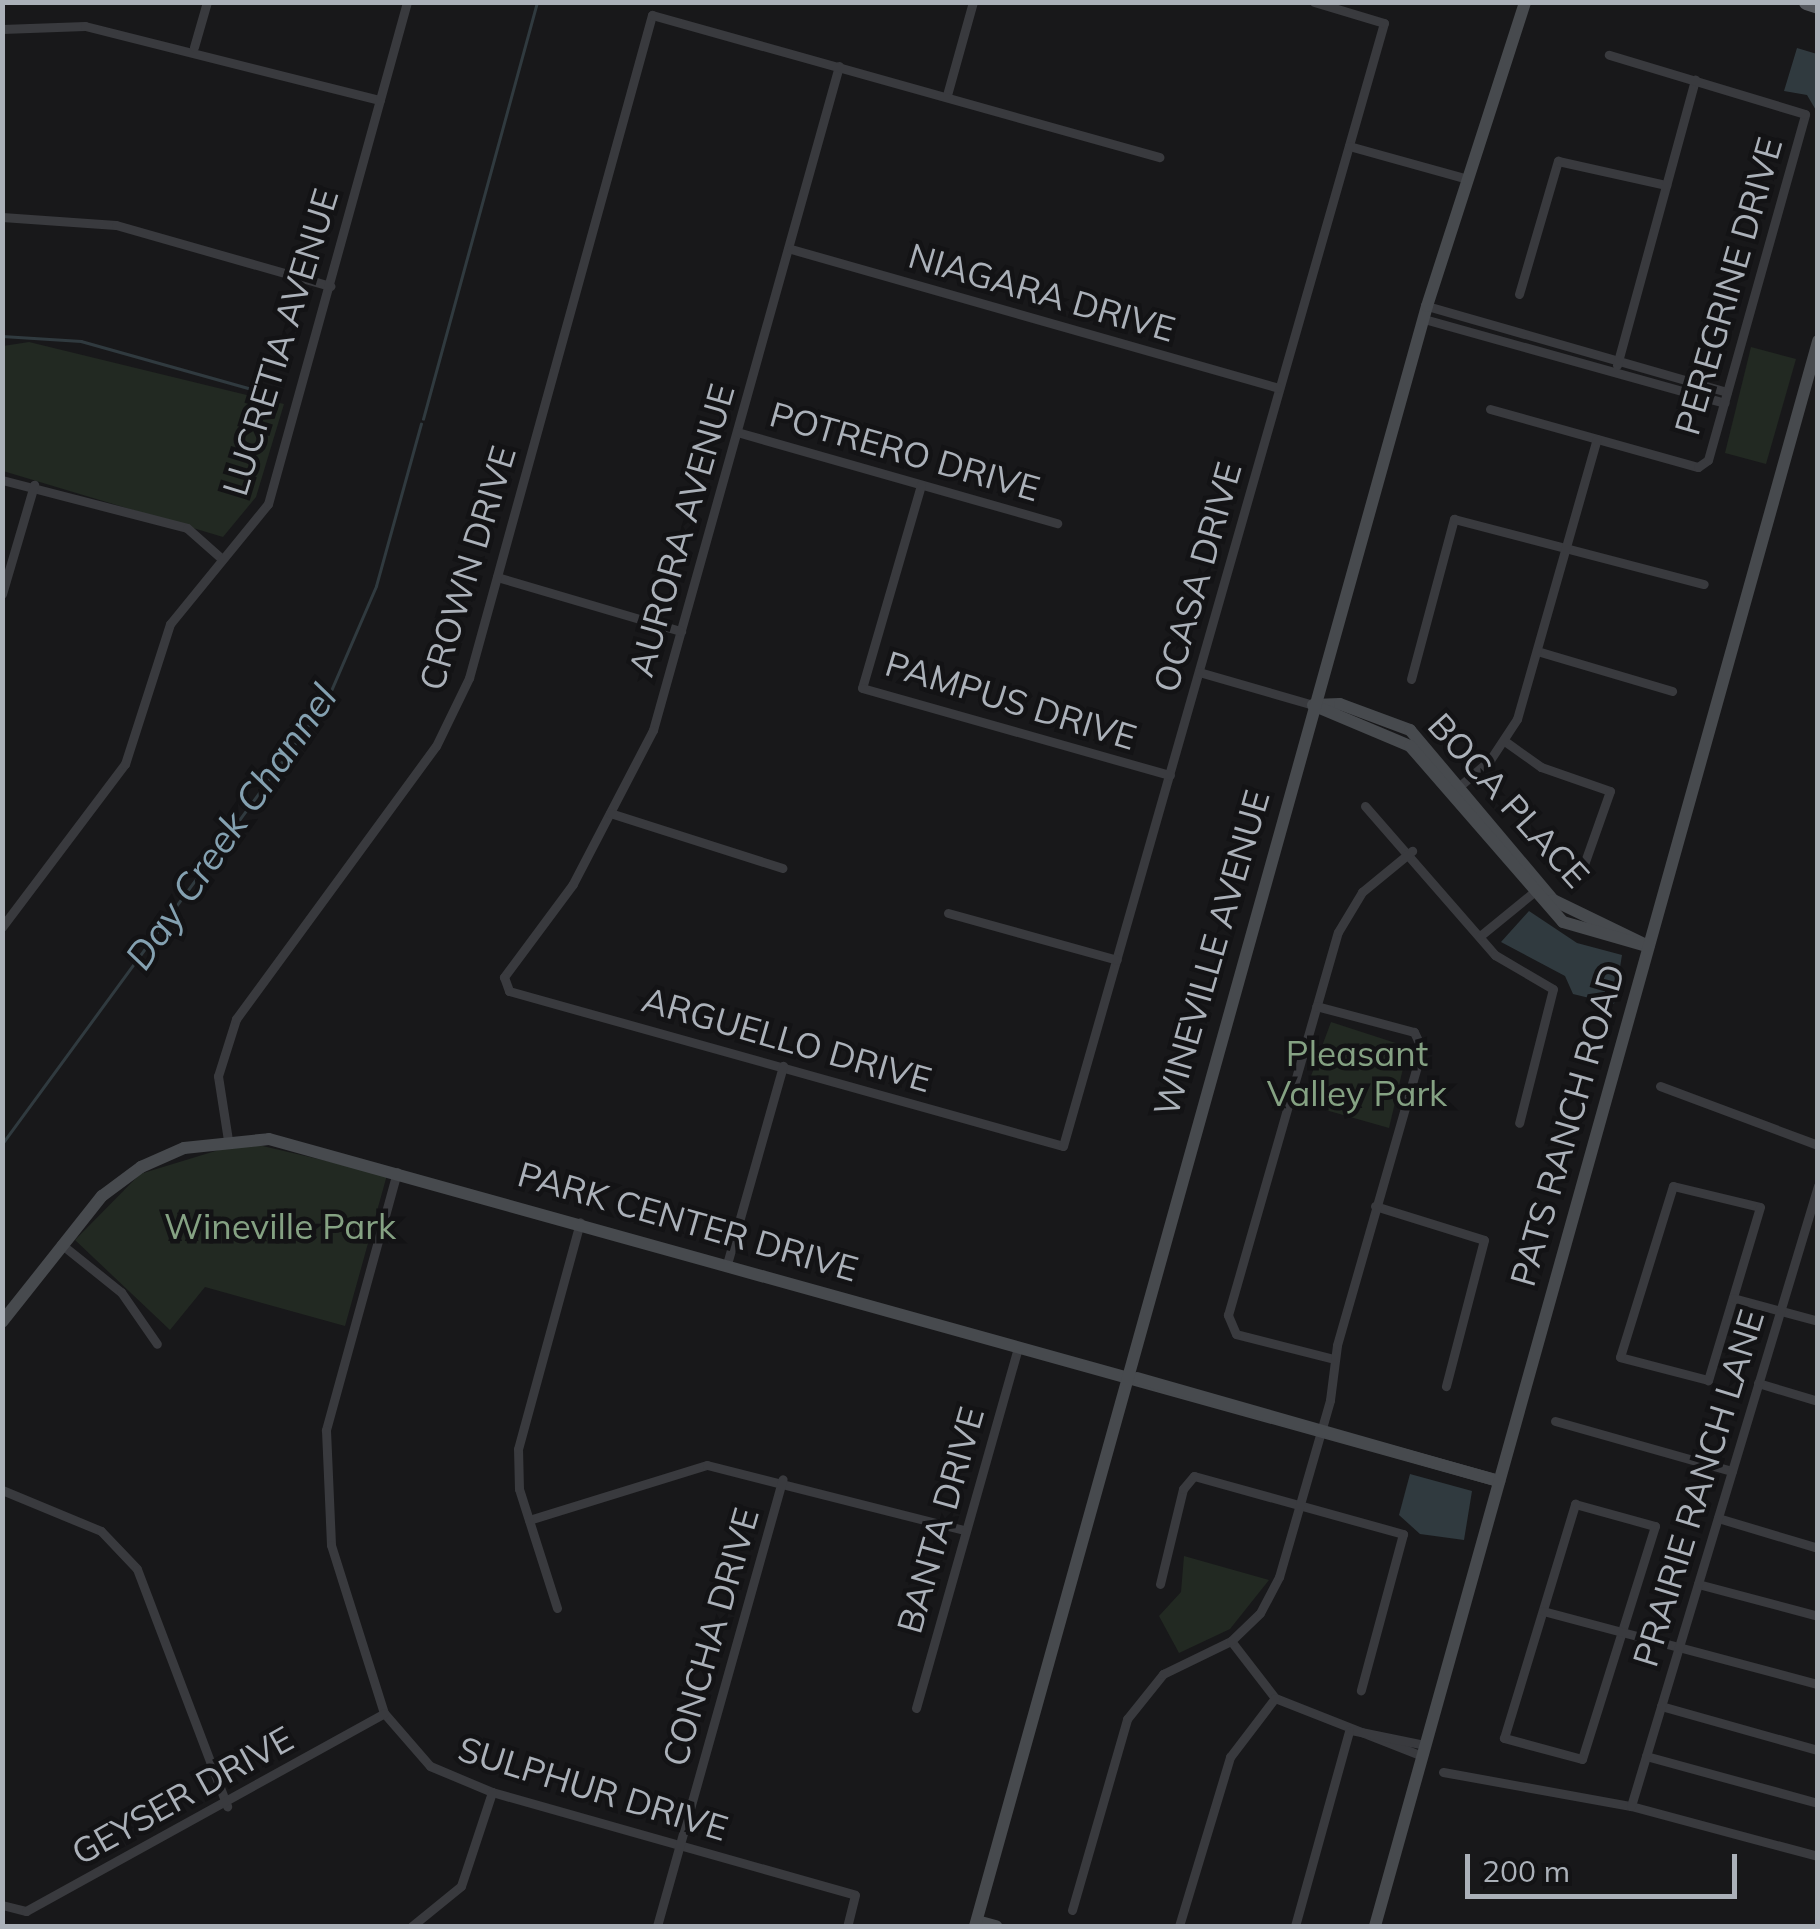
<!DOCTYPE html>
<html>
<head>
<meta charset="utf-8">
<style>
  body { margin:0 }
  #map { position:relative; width:1820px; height:1929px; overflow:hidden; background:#18181a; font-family:Mulish,sans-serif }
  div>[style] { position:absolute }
  .green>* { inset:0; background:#222922 }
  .water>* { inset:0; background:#303a3f }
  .stream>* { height:2.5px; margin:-1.25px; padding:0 1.25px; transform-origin:1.25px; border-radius:1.25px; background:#303a3f }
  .street>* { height:9px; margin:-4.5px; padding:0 4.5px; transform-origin:4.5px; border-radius:4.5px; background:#393a3e }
  .secondary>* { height:12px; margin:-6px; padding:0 6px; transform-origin:6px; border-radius:6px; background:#474a4e }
  .primary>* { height:15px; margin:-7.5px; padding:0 7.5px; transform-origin:7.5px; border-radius:7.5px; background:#55585d }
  span { translate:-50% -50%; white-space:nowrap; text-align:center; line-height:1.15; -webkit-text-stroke:9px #131315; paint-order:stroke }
  .street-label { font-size:35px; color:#abb1b9 }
  .park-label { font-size:35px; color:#85a283 }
  .water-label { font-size:38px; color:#84a1b1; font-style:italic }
  .frame { position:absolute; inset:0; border:5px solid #abb1b9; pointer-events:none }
  .scale { position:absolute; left:1465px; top:1854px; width:272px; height:45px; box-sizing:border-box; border:5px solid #abb1b9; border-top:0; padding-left:12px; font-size:30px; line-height:35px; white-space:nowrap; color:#abb1b9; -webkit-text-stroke:8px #131315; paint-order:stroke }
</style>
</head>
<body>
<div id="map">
  <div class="green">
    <div style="clip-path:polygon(29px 342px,284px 404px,256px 497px,223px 537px,3px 471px,3px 346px)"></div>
    <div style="clip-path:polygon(1751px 347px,1796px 359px,1766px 464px,1725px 453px)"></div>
    <div style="clip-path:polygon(1331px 1022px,1408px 1047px,1389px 1128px,1301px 1103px)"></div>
    <div style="clip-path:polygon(245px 1142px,387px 1175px,345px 1326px,205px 1287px,170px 1330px,75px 1240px,140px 1174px)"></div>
    <div style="clip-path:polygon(1184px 1556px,1269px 1580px,1230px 1629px,1179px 1653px,1159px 1616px,1181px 1592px)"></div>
  </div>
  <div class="water">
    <div style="clip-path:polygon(1797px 48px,1817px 54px,1817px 112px,1807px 95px,1784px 91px)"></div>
    <div style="clip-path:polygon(1529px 911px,1577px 943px,1622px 955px,1614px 1004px,1573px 994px,1565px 976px,1501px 942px)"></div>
    <div style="clip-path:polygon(1410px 1474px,1472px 1491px,1464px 1540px,1420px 1534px,1399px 1515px)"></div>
  </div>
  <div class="stream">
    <div style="left:2px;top:336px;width:79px;rotate:3.6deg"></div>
    <div style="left:81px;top:341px;width:204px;rotate:15.7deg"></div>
    <div style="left:423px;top:419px;width:432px;rotate:-74.7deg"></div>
    <div style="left:2px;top:1144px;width:550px;rotate:-53.8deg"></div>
    <div style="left:327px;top:700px;width:124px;rotate:-66.7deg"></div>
    <div style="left:376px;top:586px;width:168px;rotate:-74.5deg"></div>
  </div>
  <div class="street">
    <div style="left:2px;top:29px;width:83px;rotate:-2.1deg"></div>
    <div style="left:85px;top:26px;width:304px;rotate:14.1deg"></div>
    <div style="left:194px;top:47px;width:47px;rotate:-73.9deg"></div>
    <div style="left:839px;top:66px;width:690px;rotate:105.65deg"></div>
    <div style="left:653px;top:730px;width:174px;rotate:117.5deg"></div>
    <div style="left:573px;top:884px;width:116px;rotate:126.6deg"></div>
    <div style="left:504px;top:977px;width:15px;rotate:70deg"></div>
    <div style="left:509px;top:991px;width:575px;rotate:15.63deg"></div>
    <div style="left:1063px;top:1146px;width:1168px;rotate:-74.05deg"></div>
    <div style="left:1384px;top:23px;width:73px;rotate:-163.3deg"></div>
    <div style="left:947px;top:95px;width:97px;rotate:-74.4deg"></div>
    <div style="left:1349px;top:146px;width:119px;rotate:15.5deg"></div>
    <div style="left:2px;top:217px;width:114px;rotate:4deg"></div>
    <div style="left:116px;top:225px;width:223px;rotate:15.9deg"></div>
    <div style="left:791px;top:249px;width:507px;rotate:15.9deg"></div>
    <div style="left:1519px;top:294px;width:139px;rotate:-73.7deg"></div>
    <div style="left:1558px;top:161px;width:111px;rotate:12.5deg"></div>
    <div style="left:1427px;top:306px;width:312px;rotate:16deg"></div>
    <div style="left:1424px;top:319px;width:312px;rotate:15.6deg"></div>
    <div style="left:1617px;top:365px;width:296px;rotate:-74.7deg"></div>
    <div style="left:1490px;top:409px;width:216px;rotate:15.6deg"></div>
    <div style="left:1698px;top:467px;width:12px;rotate:-35deg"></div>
    <div style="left:1708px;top:460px;width:359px;rotate:-74.3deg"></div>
    <div style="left:1805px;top:114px;width:205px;rotate:-163.2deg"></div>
    <div style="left:737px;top:432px;width:333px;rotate:15.9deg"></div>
    <div style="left:2px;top:480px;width:191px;rotate:14.5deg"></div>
    <div style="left:187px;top:528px;width:45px;rotate:41.4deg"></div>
    <div style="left:921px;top:485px;width:211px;rotate:106.2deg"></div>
    <div style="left:862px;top:688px;width:320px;rotate:15.8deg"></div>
    <div style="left:497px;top:577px;width:192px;rotate:16.4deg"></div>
    <div style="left:2px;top:594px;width:114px;rotate:-73.6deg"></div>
    <div style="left:1537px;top:651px;width:141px;rotate:16.5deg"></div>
    <div style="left:1199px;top:672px;width:119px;rotate:16.1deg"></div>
    <div style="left:1411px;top:679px;width:166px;rotate:-75deg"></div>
    <div style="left:1454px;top:519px;width:258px;rotate:14.6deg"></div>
    <div style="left:1506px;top:742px;width:43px;rotate:35.5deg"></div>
    <div style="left:1541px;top:767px;width:73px;rotate:19.2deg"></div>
    <div style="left:1610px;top:791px;width:87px;rotate:109.5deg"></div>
    <div style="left:1455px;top:790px;width:46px;rotate:-40.6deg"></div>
    <div style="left:1490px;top:760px;width:49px;rotate:-56.6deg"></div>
    <div style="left:1517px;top:719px;width:291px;rotate:-74.1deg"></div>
    <div style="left:1365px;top:806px;width:198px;rotate:48.9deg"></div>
    <div style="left:1495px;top:955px;width:67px;rotate:30.4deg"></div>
    <div style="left:1553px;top:989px;width:138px;rotate:104.2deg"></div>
    <div style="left:610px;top:813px;width:181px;rotate:17.7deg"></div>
    <div style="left:948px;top:913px;width:175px;rotate:15.5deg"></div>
    <div style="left:2px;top:927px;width:204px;rotate:-53deg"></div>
    <div style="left:125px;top:764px;width:147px;rotate:-72.2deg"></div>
    <div style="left:170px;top:624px;width:155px;rotate:-50.8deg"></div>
    <div style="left:268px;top:504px;width:521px;rotate:-74.52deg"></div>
    <div style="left:1480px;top:936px;width:77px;rotate:-39.2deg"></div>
    <div style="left:1660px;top:1086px;width:169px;rotate:20.5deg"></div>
    <div style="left:228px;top:1140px;width:65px;rotate:-98.9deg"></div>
    <div style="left:218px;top:1076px;width:60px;rotate:-72.5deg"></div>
    <div style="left:236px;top:1019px;width:338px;rotate:-53.8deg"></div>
    <div style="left:436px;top:746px;width:76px;rotate:-64.1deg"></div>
    <div style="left:469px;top:678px;width:688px;rotate:-74.57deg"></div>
    <div style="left:652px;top:15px;width:527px;rotate:15.65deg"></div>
    <div style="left:397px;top:1172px;width:268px;rotate:105.4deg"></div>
    <div style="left:326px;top:1430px;width:115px;rotate:87.5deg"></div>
    <div style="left:331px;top:1545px;width:176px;rotate:72.5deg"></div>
    <div style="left:384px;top:1713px;width:70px;rotate:49deg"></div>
    <div style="left:430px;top:1766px;width:67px;rotate:22.8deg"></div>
    <div style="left:492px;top:1792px;width:377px;rotate:15.8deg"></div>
    <div style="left:855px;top:1895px;width:32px;rotate:104deg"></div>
    <div style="left:1673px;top:1186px;width:89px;rotate:13.6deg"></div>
    <div style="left:1760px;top:1207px;width:181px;rotate:106.7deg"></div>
    <div style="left:1708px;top:1380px;width:91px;rotate:-165.4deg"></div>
    <div style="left:1620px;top:1357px;width:179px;rotate:-72.8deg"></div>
    <div style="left:1375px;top:1206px;width:114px;rotate:17.3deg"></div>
    <div style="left:1484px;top:1240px;width:151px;rotate:104.6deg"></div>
    <div style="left:61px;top:1244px;width:77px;rotate:38.7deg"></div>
    <div style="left:121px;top:1292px;width:63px;rotate:55.3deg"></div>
    <div style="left:727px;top:1264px;width:206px;rotate:-74.2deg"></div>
    <div style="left:1733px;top:1298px;width:88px;rotate:15.1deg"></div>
    <div style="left:1334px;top:1359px;width:101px;rotate:-165.7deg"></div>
    <div style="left:1236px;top:1334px;width:21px;rotate:-113deg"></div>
    <div style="left:1228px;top:1315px;width:398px;rotate:-74deg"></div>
    <div style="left:1338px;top:932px;width:47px;rotate:-59deg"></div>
    <div style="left:1362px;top:892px;width:65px;rotate:-39.4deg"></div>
    <div style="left:1758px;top:1383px;width:63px;rotate:16.7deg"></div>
    <div style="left:1555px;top:1421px;width:184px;rotate:15.8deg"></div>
    <div style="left:2px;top:1490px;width:107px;rotate:22.5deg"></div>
    <div style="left:101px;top:1531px;width:52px;rotate:46.5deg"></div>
    <div style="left:137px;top:1569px;width:254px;rotate:69.2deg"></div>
    <div style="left:1575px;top:1504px;width:83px;rotate:15.4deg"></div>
    <div style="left:1655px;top:1526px;width:244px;rotate:107.4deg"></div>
    <div style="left:1582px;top:1759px;width:81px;rotate:-164.9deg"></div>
    <div style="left:1504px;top:1738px;width:245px;rotate:-73.1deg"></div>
    <div style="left:1718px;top:1518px;width:104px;rotate:16.7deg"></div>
    <div style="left:529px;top:1520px;width:186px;rotate:-17.2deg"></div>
    <div style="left:707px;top:1465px;width:264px;rotate:14.2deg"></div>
    <div style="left:1160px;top:1584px;width:98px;rotate:-76.4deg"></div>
    <div style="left:1183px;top:1489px;width:17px;rotate:-50deg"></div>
    <div style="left:1194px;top:1476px;width:217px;rotate:15.5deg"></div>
    <div style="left:1403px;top:1534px;width:162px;rotate:105.1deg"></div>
    <div style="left:1698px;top:1584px;width:124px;rotate:14.9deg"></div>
    <div style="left:557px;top:1608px;width:125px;rotate:-107.7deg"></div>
    <div style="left:519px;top:1489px;width:40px;rotate:-91.4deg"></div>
    <div style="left:518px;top:1449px;width:235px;rotate:-74.7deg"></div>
    <div style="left:1543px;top:1611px;width:285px;rotate:14.9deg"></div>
    <div style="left:1231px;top:1641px;width:72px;rotate:52.3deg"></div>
    <div style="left:1275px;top:1698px;width:158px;rotate:21.5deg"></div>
    <div style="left:1661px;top:1706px;width:163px;rotate:15.7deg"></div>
    <div style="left:916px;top:1708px;width:375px;rotate:-74.2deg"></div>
    <div style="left:1351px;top:1730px;width:76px;rotate:11.5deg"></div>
    <div style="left:1646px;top:1756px;width:178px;rotate:15.3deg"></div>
    <div style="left:1443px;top:1772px;width:191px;rotate:10.3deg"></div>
    <div style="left:1631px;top:1806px;width:194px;rotate:15deg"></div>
    <div style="left:1631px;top:1806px;width:648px;rotate:-73.22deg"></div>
    <div style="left:2px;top:1905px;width:25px;rotate:14deg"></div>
    <div style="left:26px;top:1911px;width:409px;rotate:-28.9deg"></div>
    <div style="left:1072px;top:1910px;width:199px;rotate:-73.9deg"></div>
    <div style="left:1127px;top:1719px;width:58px;rotate:-51.3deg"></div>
    <div style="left:1163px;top:1674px;width:76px;rotate:-25.9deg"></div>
    <div style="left:1231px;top:1641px;width:40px;rotate:-44deg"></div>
    <div style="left:1260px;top:1613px;width:41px;rotate:-62.2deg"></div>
    <div style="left:1279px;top:1577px;width:184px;rotate:-73.9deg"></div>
    <div style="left:1330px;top:1400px;width:55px;rotate:-82.7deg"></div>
    <div style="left:1337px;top:1345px;width:308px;rotate:-74deg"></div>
    <div style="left:1422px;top:1049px;width:19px;rotate:-115deg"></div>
    <div style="left:1414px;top:1032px;width:101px;rotate:-165.1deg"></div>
    <div style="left:412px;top:1926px;width:63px;rotate:-39.2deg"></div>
    <div style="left:461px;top:1886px;width:99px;rotate:-71.7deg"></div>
    <div style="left:657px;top:1926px;width:464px;rotate:-74.3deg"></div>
    <div style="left:1179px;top:1926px;width:177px;rotate:-73.2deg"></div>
    <div style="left:1230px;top:1757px;width:74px;rotate:-52.7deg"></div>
    <div style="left:1295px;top:1926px;width:202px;rotate:-74.5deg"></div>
  </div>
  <div class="secondary">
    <div style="left:1313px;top:705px;width:27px;rotate:-2deg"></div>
    <div style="left:1340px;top:704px;width:75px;rotate:20.4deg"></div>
    <div style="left:1410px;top:730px;width:222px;rotate:49.9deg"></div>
    <div style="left:1553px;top:900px;width:106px;rotate:25.8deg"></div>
    <div style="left:1315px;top:706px;width:103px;rotate:22.8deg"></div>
    <div style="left:1410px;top:746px;width:233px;rotate:49deg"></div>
    <div style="left:1563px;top:922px;width:86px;rotate:16.1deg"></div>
    <div style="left:2px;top:1322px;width:161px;rotate:-51.6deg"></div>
    <div style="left:102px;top:1196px;width:49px;rotate:-36.6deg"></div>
    <div style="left:141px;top:1167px;width:47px;rotate:-23.8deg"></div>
    <div style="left:184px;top:1148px;width:85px;rotate:-6deg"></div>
    <div style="left:269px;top:1139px;width:1277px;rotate:15.54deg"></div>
    <div style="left:1137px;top:1378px;width:373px;rotate:15.9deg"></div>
    <div style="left:977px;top:1921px;width:20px;rotate:15deg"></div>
    <div style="left:975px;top:1926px;width:1682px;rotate:-74.41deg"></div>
    <div style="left:1427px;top:306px;width:319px;rotate:-72.1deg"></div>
    <div style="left:1375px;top:1926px;width:1646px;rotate:-74.38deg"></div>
  </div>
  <div class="primary">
    <div style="left:1806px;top:2px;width:13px;rotate:18deg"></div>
  </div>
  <div class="street-label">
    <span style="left:1728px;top:286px;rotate:-74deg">PEREGRINE DRIVE</span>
    <span style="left:1042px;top:292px;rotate:16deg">NIAGARA DRIVE</span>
    <span style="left:280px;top:342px;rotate:-73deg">LUCRETIA AVENUE</span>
    <span style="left:905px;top:451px;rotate:16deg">POTRERO DRIVE</span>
    <span style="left:681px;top:530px;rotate:-74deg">AURORA AVENUE</span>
    <span style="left:467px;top:568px;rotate:-73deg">CROWN DRIVE</span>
    <span style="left:1197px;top:577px;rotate:-74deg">OCASA DRIVE</span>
    <span style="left:1011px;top:700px;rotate:17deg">PAMPUS DRIVE</span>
    <span style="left:1509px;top:800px;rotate:48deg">BOCA PLACE</span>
    <span style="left:1211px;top:953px;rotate:-74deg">WINEVILLE AVENUE</span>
    <span style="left:787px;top:1039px;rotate:16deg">ARGUELLO DRIVE</span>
    <span style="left:1567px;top:1125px;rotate:-74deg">PATS RANCH ROAD</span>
    <span style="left:688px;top:1221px;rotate:16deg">PARK CENTER DRIVE</span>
    <span style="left:1698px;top:1488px;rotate:-73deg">PRAIRIE RANCH LANE</span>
    <span style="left:940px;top:1520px;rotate:-74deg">BANTA DRIVE</span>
    <span style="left:710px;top:1637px;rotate:-74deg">CONCHA DRIVE</span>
    <span style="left:593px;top:1788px;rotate:17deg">SULPHUR DRIVE</span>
    <span style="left:182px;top:1795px;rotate:-29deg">GEYSER DRIVE</span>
  </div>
  <div class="park-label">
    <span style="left:1357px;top:1073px">Pleasant<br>Valley Park</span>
    <span style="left:280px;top:1226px">Wineville Park</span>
  </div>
  <div class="water-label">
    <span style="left:231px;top:827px;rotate:-55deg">Day Creek Channel</span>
  </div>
  <div class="frame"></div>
  <div class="scale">200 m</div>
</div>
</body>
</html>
